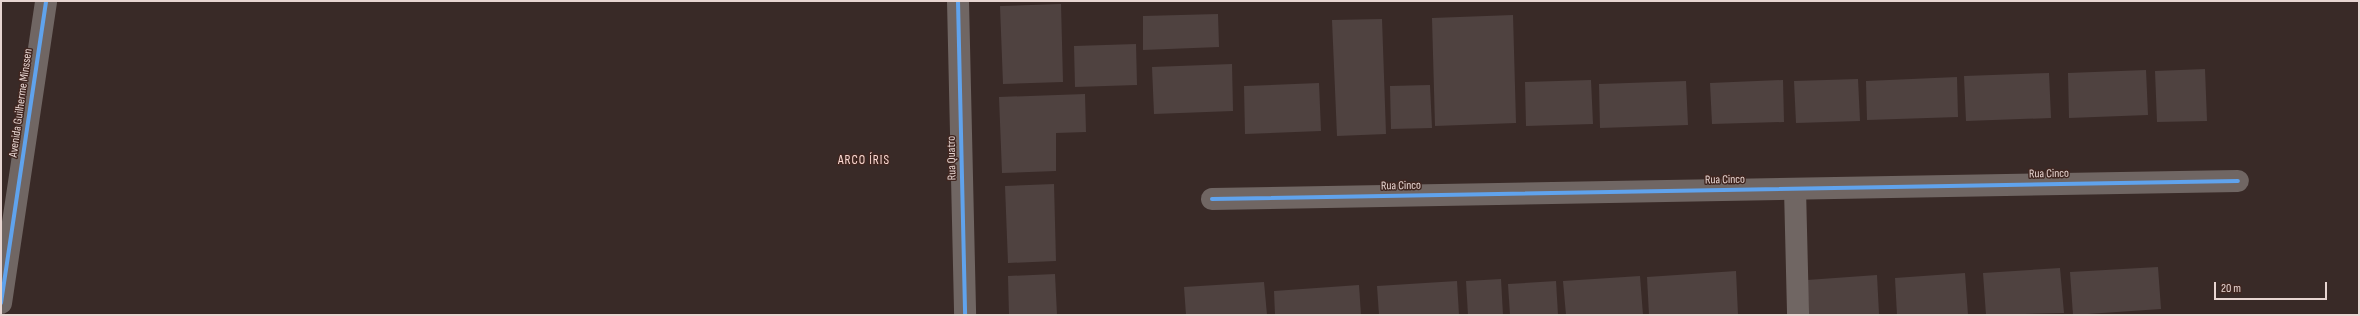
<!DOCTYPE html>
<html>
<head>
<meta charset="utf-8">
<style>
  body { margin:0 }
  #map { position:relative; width:2360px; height:316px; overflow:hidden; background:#392a27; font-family:"Sofia Sans Condensed",sans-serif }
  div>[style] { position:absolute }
  .building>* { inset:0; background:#4f4240 }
  .minor>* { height:22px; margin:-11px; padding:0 11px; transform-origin:11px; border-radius:11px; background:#706663 }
  .tertiary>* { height:22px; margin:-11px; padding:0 11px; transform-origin:11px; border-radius:11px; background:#706663 }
  .cycleway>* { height:4px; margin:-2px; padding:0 2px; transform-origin:2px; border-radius:2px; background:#60a3ed }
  span { translate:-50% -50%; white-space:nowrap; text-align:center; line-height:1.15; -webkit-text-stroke:3px #402620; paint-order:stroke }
  .street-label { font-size:12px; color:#e7d5d1 }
  .neighbourhood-label { font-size:13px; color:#fcd9d2; letter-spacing:1px }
  .frame { position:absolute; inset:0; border:2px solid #e7d5d1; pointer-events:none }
  .scale { position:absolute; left:2214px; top:282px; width:113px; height:18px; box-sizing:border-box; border:2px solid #e7d5d1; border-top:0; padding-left:5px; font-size:12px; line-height:14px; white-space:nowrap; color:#e7d5d1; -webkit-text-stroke:3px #402620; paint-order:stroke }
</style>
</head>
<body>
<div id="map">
  <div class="building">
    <div style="clip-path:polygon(1061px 4px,1063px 82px,1003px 84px,1000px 6px)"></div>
    <div style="clip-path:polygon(1218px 14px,1219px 47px,1143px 50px,1143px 16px)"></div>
    <div style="clip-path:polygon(1513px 15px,1516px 123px,1435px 126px,1432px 18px)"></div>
    <div style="clip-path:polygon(1382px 19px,1386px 134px,1337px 136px,1332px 20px)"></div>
    <div style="clip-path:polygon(1136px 44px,1137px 85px,1075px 87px,1074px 46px)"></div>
    <div style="clip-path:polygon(1232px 64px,1233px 111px,1154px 114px,1152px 67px)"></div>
    <div style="clip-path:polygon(2205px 69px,2207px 121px,2157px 122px,2155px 71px)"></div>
    <div style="clip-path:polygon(2146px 70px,2148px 115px,2069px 118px,2068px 73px)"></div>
    <div style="clip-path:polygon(2049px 73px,2051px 118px,1966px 121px,1964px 76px)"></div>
    <div style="clip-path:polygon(1957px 77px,1958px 117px,1867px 120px,1866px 81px)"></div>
    <div style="clip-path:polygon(1858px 79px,1860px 121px,1796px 123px,1794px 81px)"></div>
    <div style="clip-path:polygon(1591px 80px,1593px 124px,1526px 126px,1525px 82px)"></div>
    <div style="clip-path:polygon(1783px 80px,1784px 122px,1712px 124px,1710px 83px)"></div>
    <div style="clip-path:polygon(1686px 81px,1688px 125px,1600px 128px,1599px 84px)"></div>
    <div style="clip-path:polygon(1319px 83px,1321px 131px,1245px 134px,1244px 86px)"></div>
    <div style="clip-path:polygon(1430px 85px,1432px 128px,1391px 129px,1390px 86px)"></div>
    <div style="clip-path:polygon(1085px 94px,1086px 132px,1056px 133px,1056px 171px,1002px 173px,999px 97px)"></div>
    <div style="clip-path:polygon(1054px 184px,1056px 261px,1008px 263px,1005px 186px)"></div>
    <div style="clip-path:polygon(2158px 267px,2161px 309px,2073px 315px,2070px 272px)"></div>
    <div style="clip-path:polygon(2060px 268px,2064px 313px,1986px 315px,1983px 273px)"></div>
    <div style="clip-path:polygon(1736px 271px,1738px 315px,1649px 315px,1647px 277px)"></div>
    <div style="clip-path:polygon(1965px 273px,1968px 315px,1897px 315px,1895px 278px)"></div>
    <div style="clip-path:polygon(1055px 274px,1057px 315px,1009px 315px,1008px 276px)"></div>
    <div style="clip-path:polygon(1877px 275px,1879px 314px,1809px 315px,1807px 280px)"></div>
    <div style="clip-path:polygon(1640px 276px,1643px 315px,1566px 315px,1563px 281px)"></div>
    <div style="clip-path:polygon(1501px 279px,1503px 315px,1468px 315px,1466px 281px)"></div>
    <div style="clip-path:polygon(1457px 281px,1459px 315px,1379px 315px,1377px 286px)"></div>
    <div style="clip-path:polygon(1556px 281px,1558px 315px,1510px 315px,1508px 284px)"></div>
    <div style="clip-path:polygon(1264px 282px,1267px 315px,1186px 315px,1184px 287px)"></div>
    <div style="clip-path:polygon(1359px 285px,1361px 315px,1275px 315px,1274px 291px)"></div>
  </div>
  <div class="minor">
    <div style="left:958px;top:1px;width:314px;rotate:88.7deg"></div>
    <div style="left:1795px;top:189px;width:126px;rotate:88.6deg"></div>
    <div style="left:1212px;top:199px;width:1026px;rotate:-1.01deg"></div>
  </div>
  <div class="tertiary">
    <div style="left:1px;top:303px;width:305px;rotate:-81.5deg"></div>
  </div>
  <div class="cycleway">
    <div style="left:958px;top:1px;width:314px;rotate:88.7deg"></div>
    <div style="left:1212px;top:199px;width:1026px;rotate:-1.01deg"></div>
    <div style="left:1px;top:303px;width:305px;rotate:-81.5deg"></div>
  </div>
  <div class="street-label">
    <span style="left:21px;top:103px;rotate:-82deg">Avenida Guilherme Minssen</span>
    <span style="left:952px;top:158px;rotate:-91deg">Rua Quatro</span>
    <span style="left:2049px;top:174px;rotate:-1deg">Rua Cinco</span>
    <span style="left:1725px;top:180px;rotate:-1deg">Rua Cinco</span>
    <span style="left:1401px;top:186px;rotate:-1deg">Rua Cinco</span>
  </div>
  <div class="neighbourhood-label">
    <span style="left:864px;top:160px">ARCO ÍRIS</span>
  </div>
  <div class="frame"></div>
  <div class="scale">20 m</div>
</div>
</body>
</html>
